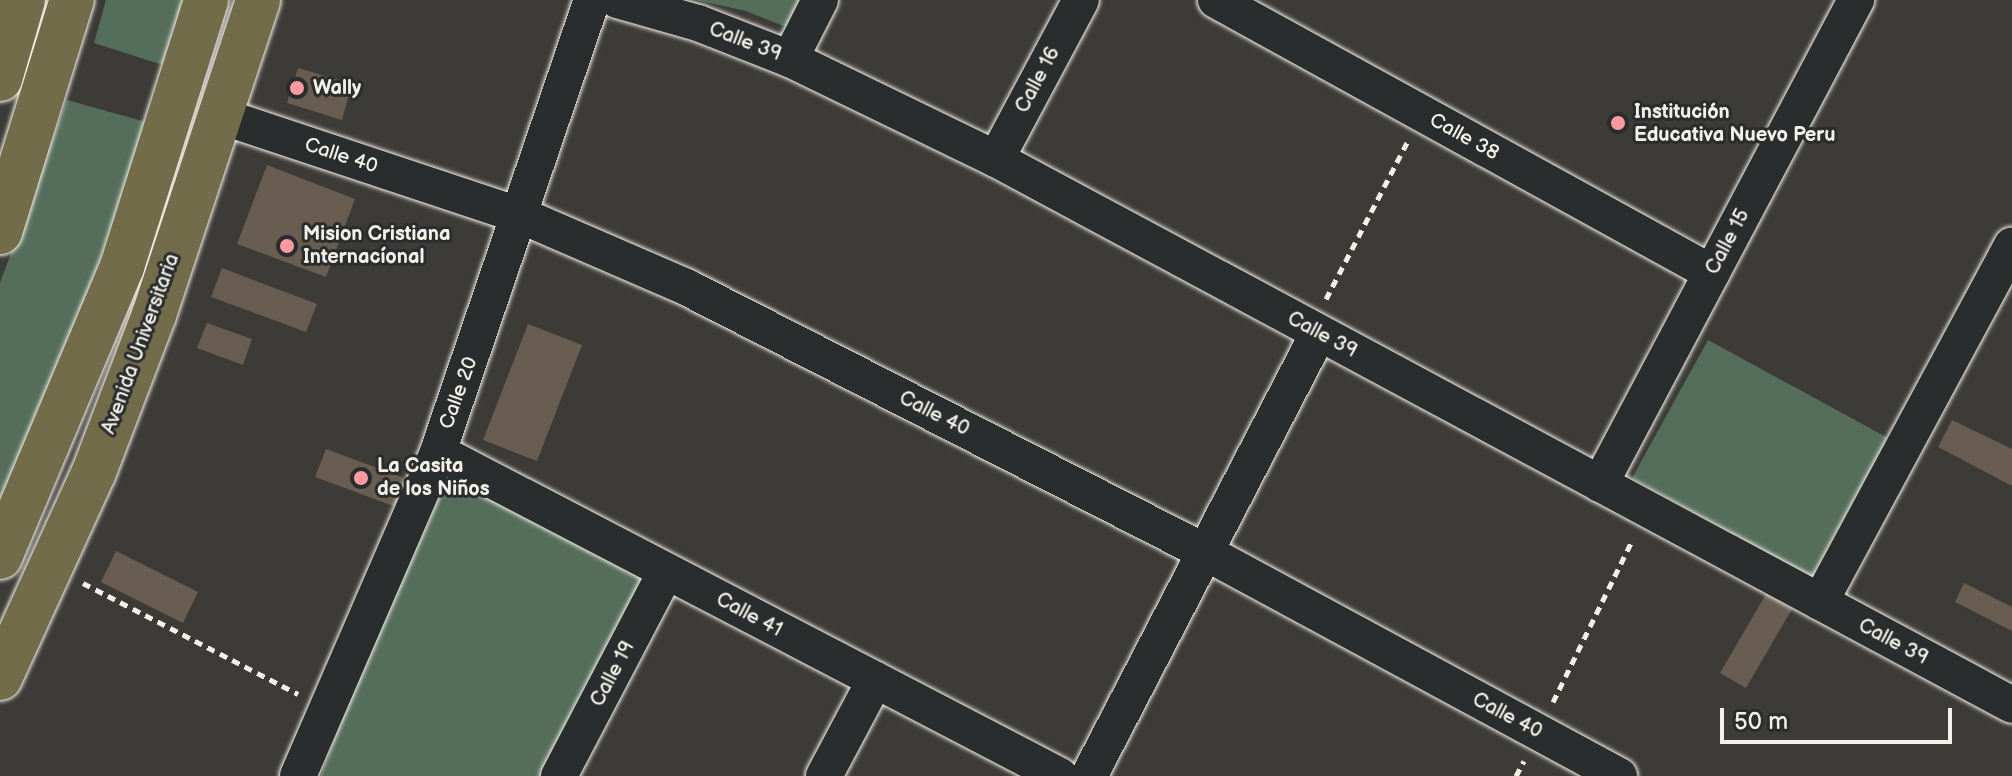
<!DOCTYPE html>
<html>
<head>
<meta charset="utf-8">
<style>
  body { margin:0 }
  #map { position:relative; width:2012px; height:776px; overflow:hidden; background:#3d3b38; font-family:"Balsamiq Sans",sans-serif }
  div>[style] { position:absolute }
  .green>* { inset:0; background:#556e5b }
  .building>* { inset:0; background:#695c50 }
  .path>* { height:5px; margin-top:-2.5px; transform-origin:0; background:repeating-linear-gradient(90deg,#f4f1e8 0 8px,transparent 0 14px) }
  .roads { filter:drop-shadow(0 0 2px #f4f1e8) drop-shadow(0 0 2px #f4f1e8) }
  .minor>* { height:36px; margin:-18px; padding:0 18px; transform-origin:18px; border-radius:18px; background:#2a2d2e }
  .major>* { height:44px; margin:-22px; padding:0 22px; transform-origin:22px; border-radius:22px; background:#726c4b }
  .dots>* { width:22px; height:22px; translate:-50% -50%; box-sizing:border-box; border:4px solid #2a2d2e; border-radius:50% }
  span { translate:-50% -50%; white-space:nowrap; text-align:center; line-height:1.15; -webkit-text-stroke:6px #2a2d2e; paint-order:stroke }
  .street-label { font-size:20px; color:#f4f1e8 }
  .poi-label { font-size:20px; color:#f4f1e8; font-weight:700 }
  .left { translate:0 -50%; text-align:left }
  .scale { position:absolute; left:1720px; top:708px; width:232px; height:36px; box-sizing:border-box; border:4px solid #f4f1e8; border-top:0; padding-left:10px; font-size:24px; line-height:28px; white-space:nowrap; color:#f4f1e8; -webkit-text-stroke:6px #2a2d2e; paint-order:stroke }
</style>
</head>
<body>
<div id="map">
  <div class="green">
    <div style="clip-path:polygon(106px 0,186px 0,166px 66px,94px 43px)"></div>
    <div style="clip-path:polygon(697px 0,804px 0,791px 29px,746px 11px)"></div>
    <div style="clip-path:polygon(67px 100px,146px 122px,83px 310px,0 513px,0 283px)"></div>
    <div style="clip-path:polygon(1708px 340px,1888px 438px,1812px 577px,1632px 478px)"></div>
    <div style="clip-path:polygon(443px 476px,648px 572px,540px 776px,321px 776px,371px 639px)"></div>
  </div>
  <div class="building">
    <div style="clip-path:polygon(298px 68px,352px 84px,342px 120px,287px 103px)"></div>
    <div style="clip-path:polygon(267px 165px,355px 199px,326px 277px,237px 244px)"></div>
    <div style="clip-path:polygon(222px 268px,317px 304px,306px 332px,211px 297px)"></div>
    <div style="clip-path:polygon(207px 323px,252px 339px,243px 365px,197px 348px)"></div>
    <div style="clip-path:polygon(528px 324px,582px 345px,537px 461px,483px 440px)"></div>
    <div style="clip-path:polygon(1952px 420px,2012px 449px,2012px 486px,1938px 447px)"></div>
    <div style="clip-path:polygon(326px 449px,407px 479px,396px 507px,315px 477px)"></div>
    <div style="clip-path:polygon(116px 551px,198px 592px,183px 623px,101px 582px)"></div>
    <div style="clip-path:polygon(1964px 583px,2012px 607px,2012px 631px,1955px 602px)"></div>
    <div style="clip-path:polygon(1766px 594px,1792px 609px,1746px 688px,1720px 673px)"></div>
  </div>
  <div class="path">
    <div style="left:1326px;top:299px;width:178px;rotate:-62.6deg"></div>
    <div style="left:83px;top:583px;width:242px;rotate:27.3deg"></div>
    <div style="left:1553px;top:702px;width:182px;rotate:-63.9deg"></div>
    <div style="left:1516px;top:776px;width:17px;rotate:-62deg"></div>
  </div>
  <div class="roads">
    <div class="minor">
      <div style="left:617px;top:0;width:84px;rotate:15.9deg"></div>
      <div style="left:698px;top:23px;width:99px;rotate:21.4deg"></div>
      <div style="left:790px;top:59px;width:229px;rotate:25.9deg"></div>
      <div style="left:996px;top:159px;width:1153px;rotate:28.25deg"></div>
      <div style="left:1216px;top:0;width:566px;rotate:28.83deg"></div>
      <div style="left:790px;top:59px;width:66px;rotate:-63deg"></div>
      <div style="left:221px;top:116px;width:317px;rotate:18.4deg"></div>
      <div style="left:522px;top:216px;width:179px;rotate:23.4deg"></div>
      <div style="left:686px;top:287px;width:581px;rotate:27.05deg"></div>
      <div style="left:1203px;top:551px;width:473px;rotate:28.4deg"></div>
      <div style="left:996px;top:159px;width:180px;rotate:-61.9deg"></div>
      <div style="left:438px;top:452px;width:701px;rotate:27.52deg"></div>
      <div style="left:1600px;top:484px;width:548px;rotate:-62.12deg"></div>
      <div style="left:1820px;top:602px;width:405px;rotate:-61.7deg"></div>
      <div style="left:298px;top:776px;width:353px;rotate:-66.6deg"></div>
      <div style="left:438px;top:452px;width:478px;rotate:-71.2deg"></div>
      <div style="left:559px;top:776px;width:231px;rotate:-62.4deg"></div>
      <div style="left:824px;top:776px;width:109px;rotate:-62deg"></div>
      <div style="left:1089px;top:776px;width:499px;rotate:-62.6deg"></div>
    </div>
    <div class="major">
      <div style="left:0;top:79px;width:82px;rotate:-73.8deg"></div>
      <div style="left:0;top:232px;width:243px;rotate:-72.8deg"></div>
      <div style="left:0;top:557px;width:315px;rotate:-67.2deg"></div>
      <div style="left:122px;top:267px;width:280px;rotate:-72.5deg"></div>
      <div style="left:0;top:678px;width:226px;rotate:-65.5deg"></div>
      <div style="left:94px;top:472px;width:168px;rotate:-69.1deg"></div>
      <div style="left:154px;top:315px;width:332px;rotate:-71.7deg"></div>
    </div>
  </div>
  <div class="dots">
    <div style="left:297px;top:88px;background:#ff9aa2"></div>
    <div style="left:1618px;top:123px;background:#ff9aa2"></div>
    <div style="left:287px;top:246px;background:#ff9aa2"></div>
    <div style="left:361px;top:478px;background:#ff9aa2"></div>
  </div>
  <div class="street-label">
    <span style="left:745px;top:42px;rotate:21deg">Calle 39</span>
    <span style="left:1038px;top:80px;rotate:-62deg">Calle 16</span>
    <span style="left:1464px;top:137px;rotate:29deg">Calle 38</span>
    <span style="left:341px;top:156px;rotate:18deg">Calle 40</span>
    <span style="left:1728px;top:242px;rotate:-62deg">Calle 15</span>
    <span style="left:1322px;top:335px;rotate:28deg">Calle 39</span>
    <span style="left:141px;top:344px;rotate:-70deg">Avenida Universitaria</span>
    <span style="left:459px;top:393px;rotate:-70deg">Calle 20</span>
    <span style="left:934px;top:414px;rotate:27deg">Calle 40</span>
    <span style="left:749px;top:615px;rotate:28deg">Calle 41</span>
    <span style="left:1893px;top:642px;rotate:28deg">Calle 39</span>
    <span style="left:613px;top:674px;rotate:-62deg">Calle 19</span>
    <span style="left:1507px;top:716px;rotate:28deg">Calle 40</span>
  </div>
  <div class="poi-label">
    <span class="left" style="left:313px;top:88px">Wally</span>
    <span class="left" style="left:1634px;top:124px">Institución<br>Educativa Nuevo Peru</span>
    <span class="left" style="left:303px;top:246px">Mision Cristiana<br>Internacíonal</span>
    <span class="left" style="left:377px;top:478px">La Casita<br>de los Niños</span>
  </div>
  <div class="scale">50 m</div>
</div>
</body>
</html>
